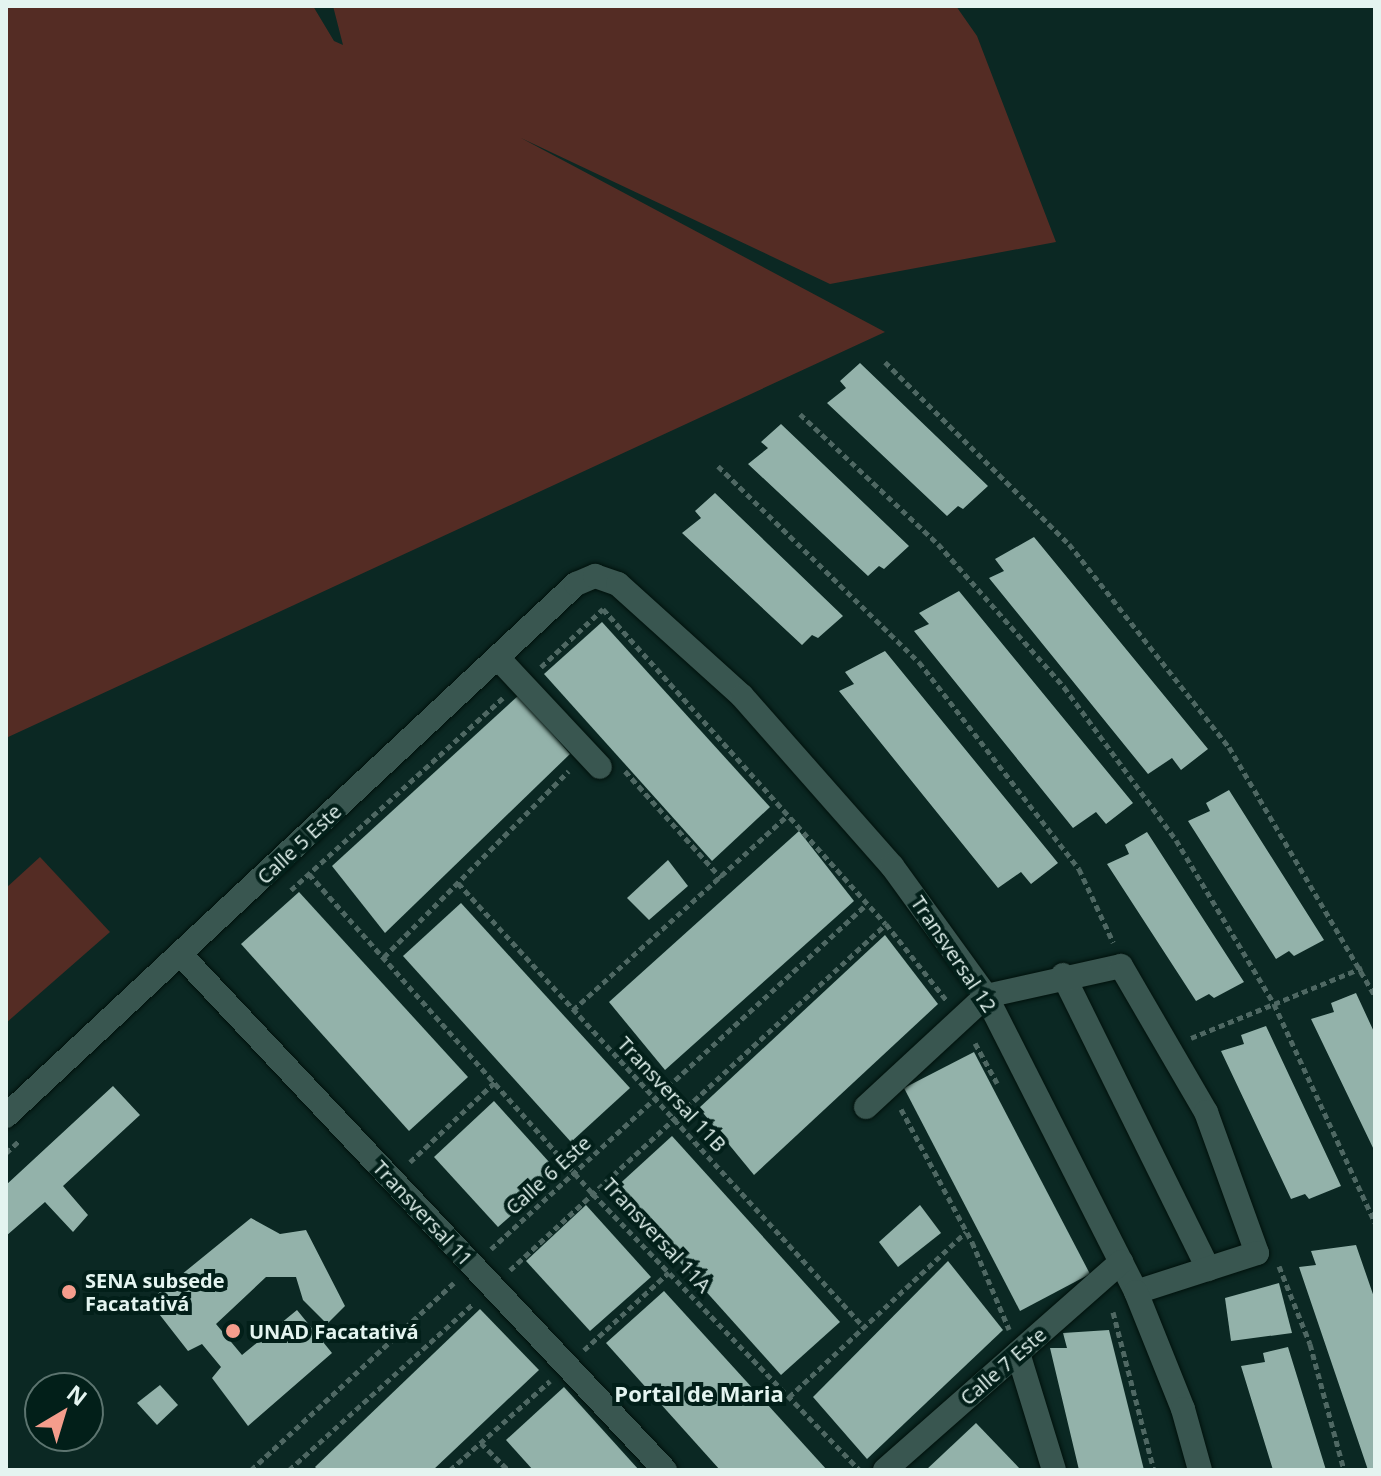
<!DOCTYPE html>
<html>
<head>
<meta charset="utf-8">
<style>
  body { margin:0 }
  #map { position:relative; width:1381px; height:1476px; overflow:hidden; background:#0b2823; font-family:"Open Sans",sans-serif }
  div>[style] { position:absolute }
  .green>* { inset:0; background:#542c24 }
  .building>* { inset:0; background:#93b2aa }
  .path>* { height:5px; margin-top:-2.5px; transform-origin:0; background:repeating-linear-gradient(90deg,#4f6863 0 6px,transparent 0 10px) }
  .roads { filter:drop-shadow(0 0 2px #00110c) drop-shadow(0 0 2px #00110c) }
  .minor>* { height:24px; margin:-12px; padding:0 12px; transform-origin:12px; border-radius:12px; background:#395650 }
  .dots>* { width:22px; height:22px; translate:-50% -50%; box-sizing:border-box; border:4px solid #021f19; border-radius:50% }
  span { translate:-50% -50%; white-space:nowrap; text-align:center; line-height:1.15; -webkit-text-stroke:8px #021f19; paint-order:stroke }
  .street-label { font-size:20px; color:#e4f4f0 }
  .poi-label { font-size:20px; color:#e4f4f0; font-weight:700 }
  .left { translate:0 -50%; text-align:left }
  .neighbourhood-label { font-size:22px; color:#e4f4f0; font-weight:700 }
  .frame { position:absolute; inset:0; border:8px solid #e4f4f0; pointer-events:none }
  .north { position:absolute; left:24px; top:1372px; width:80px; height:80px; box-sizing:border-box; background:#021f19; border:2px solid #5c746f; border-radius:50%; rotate:38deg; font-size:22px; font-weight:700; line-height:32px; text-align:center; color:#e4f4f0 }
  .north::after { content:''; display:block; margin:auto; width:28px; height:36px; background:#f49d8c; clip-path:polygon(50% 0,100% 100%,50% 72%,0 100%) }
</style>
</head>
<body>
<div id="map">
  <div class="green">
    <div style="clip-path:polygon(6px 6px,313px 6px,334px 41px,343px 45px,333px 6px,956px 6px,977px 36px,1056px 242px,830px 284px,521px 138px,885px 332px,6px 738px)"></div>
    <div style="clip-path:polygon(40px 857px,110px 932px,6px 1023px,6px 888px)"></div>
  </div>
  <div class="building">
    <div style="clip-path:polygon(860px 363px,988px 486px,963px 509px,958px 506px,947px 516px,827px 403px,846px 388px,840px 381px)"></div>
    <div style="clip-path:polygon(781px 424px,909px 546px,884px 569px,879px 566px,868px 576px,748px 464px,768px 448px,761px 442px)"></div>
    <div style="clip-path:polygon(715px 493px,843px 616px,818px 638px,812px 635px,802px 645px,682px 533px,701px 518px,695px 511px)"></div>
    <div style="clip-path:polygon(1034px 537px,1208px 749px,1181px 770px,1172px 758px,1148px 774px,989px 578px,1004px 571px,995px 559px)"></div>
    <div style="clip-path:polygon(959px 591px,1133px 803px,1106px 824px,1096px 812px,1073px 828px,914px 631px,929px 624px,919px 613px)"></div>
    <div style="clip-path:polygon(602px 622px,770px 807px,712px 861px,544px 674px)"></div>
    <div style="clip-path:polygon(885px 651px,1058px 863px,1031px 884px,1021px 872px,998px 888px,839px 691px,854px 684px,845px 672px)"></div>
    <div style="clip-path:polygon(519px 695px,570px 754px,385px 933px,332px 866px)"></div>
    <div style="clip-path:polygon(1229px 790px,1324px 940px,1294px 956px,1289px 951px,1276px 959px,1188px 821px,1210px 811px,1206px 803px)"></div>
    <div style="clip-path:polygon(799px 831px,854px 901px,665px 1070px,609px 1002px)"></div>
    <div style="clip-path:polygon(1147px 832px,1244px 982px,1214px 998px,1209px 994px,1196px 1001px,1107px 864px,1129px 854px,1125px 845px)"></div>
    <div style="clip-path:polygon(668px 860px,688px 886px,649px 920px,627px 898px)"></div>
    <div style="clip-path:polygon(299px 892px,468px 1077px,409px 1131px,241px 944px)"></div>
    <div style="clip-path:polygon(461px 903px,630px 1088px,571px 1142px,403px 956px)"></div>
    <div style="clip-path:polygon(885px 935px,938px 1004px,754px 1175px,699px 1108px)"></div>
    <div style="clip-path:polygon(1356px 993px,1375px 1034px,1375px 1152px,1311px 1019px,1334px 1012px,1331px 1003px)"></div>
    <div style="clip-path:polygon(1266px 1026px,1341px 1186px,1309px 1199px,1305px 1194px,1291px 1199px,1221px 1051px,1244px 1044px,1241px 1035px)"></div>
    <div style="clip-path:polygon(974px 1052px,1090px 1274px,1020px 1311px,904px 1088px)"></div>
    <div style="clip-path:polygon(113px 1086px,140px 1115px,63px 1186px,88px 1215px,73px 1232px,45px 1202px,6px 1236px,6px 1185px)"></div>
    <div style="clip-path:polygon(494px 1101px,559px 1173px,498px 1227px,434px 1157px)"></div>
    <div style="clip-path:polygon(672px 1136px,840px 1322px,781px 1375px,614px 1189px)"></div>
    <div style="clip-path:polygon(586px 1205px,651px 1277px,590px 1331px,526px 1261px)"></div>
    <div style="clip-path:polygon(920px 1205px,941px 1233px,898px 1267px,879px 1242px)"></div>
    <div style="clip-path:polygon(251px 1218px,280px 1234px,306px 1230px,345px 1306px,327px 1324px,303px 1300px,296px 1277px,266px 1277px,216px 1324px,242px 1355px,297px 1310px,332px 1353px,248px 1426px,212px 1378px,221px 1367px,202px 1344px,188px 1351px,149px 1301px)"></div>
    <div style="clip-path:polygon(1356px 1245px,1375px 1300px,1375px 1470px,1368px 1470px,1299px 1267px,1316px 1265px,1311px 1251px)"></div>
    <div style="clip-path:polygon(948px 1261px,1003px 1330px,867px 1459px,813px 1397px)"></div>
    <div style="clip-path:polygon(1279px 1283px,1292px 1333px,1231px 1341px,1225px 1298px)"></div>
    <div style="clip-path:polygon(664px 1291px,827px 1470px,720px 1470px,606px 1343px)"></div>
    <div style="clip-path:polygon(480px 1309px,539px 1370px,433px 1470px,318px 1470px,315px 1467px)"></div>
    <div style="clip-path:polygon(1109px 1330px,1144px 1470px,1079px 1470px,1050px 1348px,1067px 1348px,1063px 1333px)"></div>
    <div style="clip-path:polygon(1288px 1347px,1326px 1470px,1273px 1470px,1241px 1366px,1265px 1362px,1263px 1353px)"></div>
    <div style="clip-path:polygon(160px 1385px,178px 1405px,157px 1425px,137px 1403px)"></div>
    <div style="clip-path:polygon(564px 1387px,639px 1470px,533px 1470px,506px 1440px)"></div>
    <div style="clip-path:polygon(976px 1423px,1021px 1470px,926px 1470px)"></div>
  </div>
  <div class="path">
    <div style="left:885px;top:362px;width:259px;rotate:44.7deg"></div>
    <div style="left:1069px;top:544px;width:258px;rotate:51.8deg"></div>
    <div style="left:1229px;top:747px;width:289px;rotate:59.6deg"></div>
    <div style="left:800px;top:414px;width:190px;rotate:43.3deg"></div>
    <div style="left:938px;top:544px;width:191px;rotate:48.6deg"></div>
    <div style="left:1064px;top:687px;width:190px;rotate:53.8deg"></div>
    <div style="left:1176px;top:840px;width:191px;rotate:59.1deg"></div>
    <div style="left:1274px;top:1004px;width:241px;rotate:65.2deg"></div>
    <div style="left:718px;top:466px;width:281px;rotate:44.3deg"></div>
    <div style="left:919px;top:662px;width:262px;rotate:52.3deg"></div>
    <div style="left:1079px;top:869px;width:81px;rotate:65deg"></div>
    <div style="left:541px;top:667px;width:85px;rotate:-43.1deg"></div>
    <div style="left:603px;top:609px;width:423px;rotate:48.1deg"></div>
    <div style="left:886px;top:924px;width:98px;rotate:51.6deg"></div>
    <div style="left:625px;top:771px;width:144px;rotate:48.1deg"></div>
    <div style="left:309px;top:874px;width:428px;rotate:48.4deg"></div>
    <div style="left:593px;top:1194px;width:383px;rotate:46deg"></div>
    <div style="left:458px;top:883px;width:600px;rotate:47.57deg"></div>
    <div style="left:291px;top:890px;width:286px;rotate:-42.2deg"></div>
    <div style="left:384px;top:957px;width:262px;rotate:-45.2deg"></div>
    <div style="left:573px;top:1010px;width:290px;rotate:-42.2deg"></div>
    <div style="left:1191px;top:1038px;width:185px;rotate:-22.3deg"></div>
    <div style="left:975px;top:1043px;width:46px;rotate:61.2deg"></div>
    <div style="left:901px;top:1109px;width:151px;rotate:61.9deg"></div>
    <div style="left:972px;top:1242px;width:95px;rotate:67deg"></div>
    <div style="left:6px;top:1153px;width:18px;rotate:-43deg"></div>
    <div style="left:410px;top:1162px;width:118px;rotate:-43.3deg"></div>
    <div style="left:491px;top:1249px;width:510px;rotate:-42.54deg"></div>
    <div style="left:1279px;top:1266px;width:84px;rotate:68.3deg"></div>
    <div style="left:1310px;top:1344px;width:131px;rotate:74.9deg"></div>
    <div style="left:510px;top:1270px;width:511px;rotate:-42.62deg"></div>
    <div style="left:1113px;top:1312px;width:163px;rotate:75.5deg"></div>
    <div style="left:584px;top:1350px;width:115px;rotate:-42.5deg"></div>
    <div style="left:789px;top:1397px;width:242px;rotate:-43deg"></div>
    <div style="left:481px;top:1443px;width:38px;rotate:45deg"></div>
    <div style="left:251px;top:1470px;width:276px;rotate:-42.7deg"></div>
    <div style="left:289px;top:1470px;width:248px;rotate:-42.1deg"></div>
    <div style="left:450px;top:1470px;width:134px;rotate:-41.7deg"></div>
  </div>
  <div class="roads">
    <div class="minor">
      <div style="left:498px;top:658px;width:149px;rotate:46.9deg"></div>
      <div style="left:181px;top:955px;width:707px;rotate:46.78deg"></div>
      <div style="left:1063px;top:975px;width:328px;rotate:63.7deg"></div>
      <div style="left:866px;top:1107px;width:163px;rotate:-42.8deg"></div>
      <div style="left:986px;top:996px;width:138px;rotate:-12.5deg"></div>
      <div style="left:1121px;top:966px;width:169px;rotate:59.8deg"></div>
      <div style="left:1206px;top:1112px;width:150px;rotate:70.1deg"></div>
      <div style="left:1257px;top:1253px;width:127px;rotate:162.1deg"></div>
      <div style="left:6px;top:1116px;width:780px;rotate:-43.03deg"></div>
      <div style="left:576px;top:584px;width:21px;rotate:-23deg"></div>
      <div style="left:595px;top:576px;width:24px;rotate:19deg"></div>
      <div style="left:618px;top:584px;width:167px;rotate:42.1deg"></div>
      <div style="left:742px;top:696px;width:227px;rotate:48.6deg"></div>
      <div style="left:892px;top:866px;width:160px;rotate:54.1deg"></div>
      <div style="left:986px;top:996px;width:332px;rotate:63.1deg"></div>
      <div style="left:1136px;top:1292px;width:126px;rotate:68.1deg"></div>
      <div style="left:1183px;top:1409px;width:63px;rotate:74.4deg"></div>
      <div style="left:1018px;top:1353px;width:122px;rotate:72.9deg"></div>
      <div style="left:885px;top:1470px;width:315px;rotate:-41.4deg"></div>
    </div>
  </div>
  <div class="dots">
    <div style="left:69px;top:1292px;background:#f49d8c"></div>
    <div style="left:233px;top:1331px;background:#f49d8c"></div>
  </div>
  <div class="street-label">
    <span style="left:299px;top:844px;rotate:-43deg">Calle 5 Este</span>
    <span style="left:954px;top:954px;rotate:56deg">Transversal 12</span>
    <span style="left:672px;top:1094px;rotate:47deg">Transversal 11B</span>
    <span style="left:548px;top:1175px;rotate:-42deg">Calle 6 Este</span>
    <span style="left:423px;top:1213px;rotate:47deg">Transversal 11</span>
    <span style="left:657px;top:1235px;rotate:47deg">Transversal 11A</span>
    <span style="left:1003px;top:1366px;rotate:-41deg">Calle 7 Este</span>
  </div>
  <div class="poi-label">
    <span class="left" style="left:85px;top:1292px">SENA subsede<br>Facatativá</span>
    <span class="left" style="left:249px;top:1331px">UNAD Facatativá</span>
  </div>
  <div class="neighbourhood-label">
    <span style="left:699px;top:1394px">Portal de Maria</span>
  </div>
  <div class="frame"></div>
  <div class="north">N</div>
</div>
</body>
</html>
